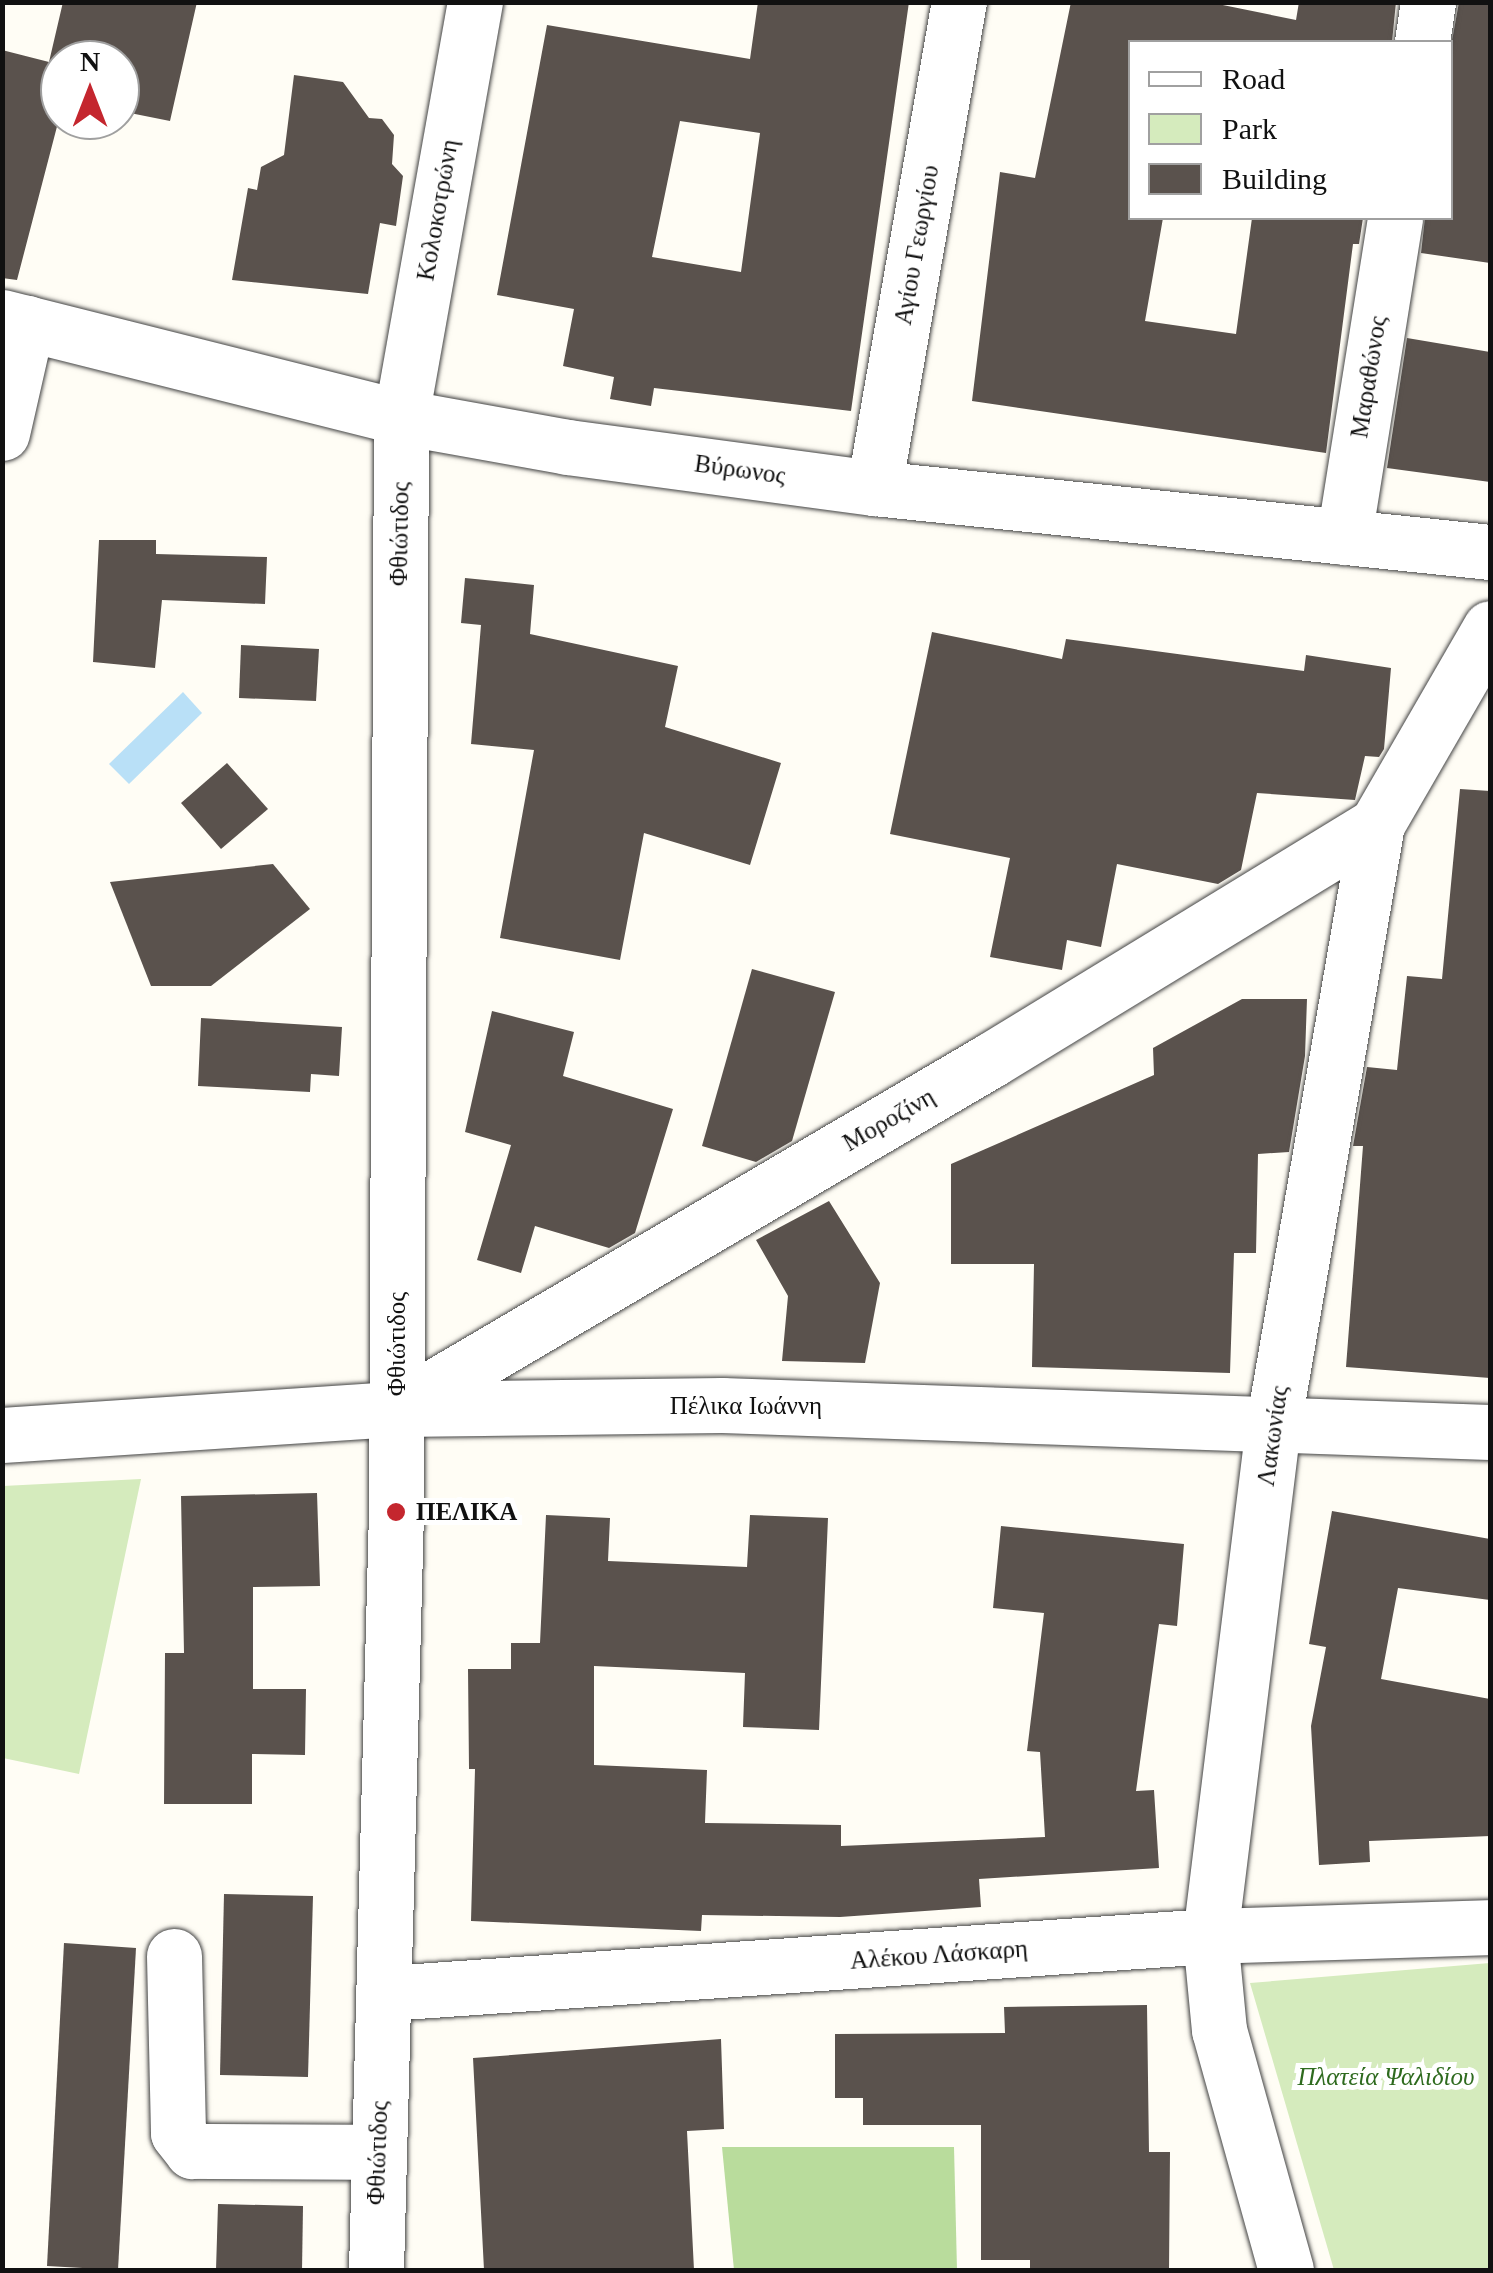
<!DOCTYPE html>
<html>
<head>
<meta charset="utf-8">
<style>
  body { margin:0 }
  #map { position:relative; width:1493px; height:2273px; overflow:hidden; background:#fffdf5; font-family:Georgia,serif }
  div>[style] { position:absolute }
  .green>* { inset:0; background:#d5ebbd }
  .forest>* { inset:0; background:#b9dc9c }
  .water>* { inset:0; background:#b9e0f7 }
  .building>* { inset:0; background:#5a524d }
  .roads { filter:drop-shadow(0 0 2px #444) drop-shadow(0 0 2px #444) }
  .minor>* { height:55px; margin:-27.5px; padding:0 27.5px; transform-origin:27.5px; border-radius:27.5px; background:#fff }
  .dots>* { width:28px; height:28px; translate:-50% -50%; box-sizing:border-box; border:5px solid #fff; border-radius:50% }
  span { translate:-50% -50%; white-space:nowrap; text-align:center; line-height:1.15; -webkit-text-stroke:10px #fff; paint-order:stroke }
  .street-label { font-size:25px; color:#111 }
  .poi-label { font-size:25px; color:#111; font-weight:700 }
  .left { translate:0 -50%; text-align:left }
  .park-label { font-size:25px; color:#2f6b1f; font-style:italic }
  .frame { position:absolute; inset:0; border:5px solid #111; pointer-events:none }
  .legend { position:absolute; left:1128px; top:40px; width:325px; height:180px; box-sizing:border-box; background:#fff; border:2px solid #a0a0a0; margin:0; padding:12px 18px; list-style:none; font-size:30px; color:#111 }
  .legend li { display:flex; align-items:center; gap:20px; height:50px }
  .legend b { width:50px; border:2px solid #a0a0a0 }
  .north { position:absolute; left:40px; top:40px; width:100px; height:100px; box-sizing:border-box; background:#fff; border:2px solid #a0a0a0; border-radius:50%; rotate:0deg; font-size:28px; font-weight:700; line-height:40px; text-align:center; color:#111 }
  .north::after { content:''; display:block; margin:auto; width:35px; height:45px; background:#c4262e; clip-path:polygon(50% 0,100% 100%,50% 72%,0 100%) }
</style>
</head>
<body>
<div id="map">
  <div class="green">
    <div style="clip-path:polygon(141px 1479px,79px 1774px,3px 1758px,3px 1486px)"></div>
    <div style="clip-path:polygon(1490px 1963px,1490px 2270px,1334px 2270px,1250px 1983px)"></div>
  </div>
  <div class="forest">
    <div style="clip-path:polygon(722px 2147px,954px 2147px,957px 2270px,734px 2270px)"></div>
  </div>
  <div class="water">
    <div style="clip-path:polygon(183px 692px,202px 713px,129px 784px,109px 764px)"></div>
  </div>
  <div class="building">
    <div style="clip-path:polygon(63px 2px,197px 2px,170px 121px,120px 111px,120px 60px,60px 60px,60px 115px,17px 280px,2px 278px,2px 50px,49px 62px)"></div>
    <div style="clip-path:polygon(evenodd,758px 2px,909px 2px,851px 411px,654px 388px,651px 406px,610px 399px,614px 377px,563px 366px,574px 309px,497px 295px,547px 25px,750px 59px,758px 2px,680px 121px,760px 133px,741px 272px,652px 257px,680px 121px)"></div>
    <div style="clip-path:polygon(1071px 2px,1208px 2px,1296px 20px,1299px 2px,1396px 2px,1392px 42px,1130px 42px,1130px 218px,1163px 218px,1145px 321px,1236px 334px,1252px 218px,1363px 218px,1359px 244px,1353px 244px,1326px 453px,972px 401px,1000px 172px,1035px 178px)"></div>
    <div style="clip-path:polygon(1459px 2px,1490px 2px,1490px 263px,1421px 253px,1425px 218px,1450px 218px,1450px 52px)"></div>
    <div style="clip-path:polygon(294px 75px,343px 82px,369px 118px,382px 119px,394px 135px,392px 164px,403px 176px,396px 226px,380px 223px,368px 294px,232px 280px,248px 188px,257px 190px,261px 167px,284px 155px)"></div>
    <div style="clip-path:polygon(1407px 338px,1490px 352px,1490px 482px,1387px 468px)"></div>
    <div style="clip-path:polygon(99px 540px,156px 540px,156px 554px,267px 557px,265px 604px,162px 600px,155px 668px,93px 662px)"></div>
    <div style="clip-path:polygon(465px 578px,534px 585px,530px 634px,678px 666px,665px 727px,781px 763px,750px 865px,644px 833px,620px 960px,500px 938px,534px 750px,471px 744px,481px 625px,461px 623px)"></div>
    <div style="clip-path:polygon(932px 632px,1062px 659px,1066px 639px,1304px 671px,1306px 655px,1391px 668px,1384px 749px,1379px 757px,1365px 756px,1355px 800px,1257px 793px,1241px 870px,1218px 884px,1117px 864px,1101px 947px,1067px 940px,1062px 970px,990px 957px,1010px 858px,890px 834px)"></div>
    <div style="clip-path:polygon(241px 645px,319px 649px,316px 701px,239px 698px)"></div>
    <div style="clip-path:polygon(227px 763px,268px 809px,221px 849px,181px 803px)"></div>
    <div style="clip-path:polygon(1460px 789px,1490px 791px,1490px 1378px,1346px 1367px,1363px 1146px,1353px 1146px,1367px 1067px,1397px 1070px,1407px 976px,1442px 979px)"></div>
    <div style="clip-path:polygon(273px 864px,310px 909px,211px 986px,151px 986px,110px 882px)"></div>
    <div style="clip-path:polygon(752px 969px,835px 992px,792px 1141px,756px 1162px,702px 1146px)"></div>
    <div style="clip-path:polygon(1242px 999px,1307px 999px,1305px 1056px,1289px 1152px,1258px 1154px,1256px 1253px,1234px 1253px,1230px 1373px,1032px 1367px,1034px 1264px,951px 1264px,951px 1164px,1154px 1075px,1153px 1048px)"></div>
    <div style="clip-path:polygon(492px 1011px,574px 1032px,563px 1076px,673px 1109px,635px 1233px,609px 1248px,535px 1226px,521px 1273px,477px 1260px,511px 1145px,465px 1132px)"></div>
    <div style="clip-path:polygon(201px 1018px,342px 1027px,339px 1076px,311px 1074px,310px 1092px,198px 1086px)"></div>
    <div style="clip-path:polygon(829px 1201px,880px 1283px,865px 1363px,782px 1361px,788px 1296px,756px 1240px)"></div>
    <div style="clip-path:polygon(317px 1493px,320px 1586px,253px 1587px,253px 1689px,306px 1689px,305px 1755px,252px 1754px,252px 1804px,164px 1804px,165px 1653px,184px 1653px,181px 1496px)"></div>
    <div style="clip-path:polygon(1332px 1511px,1490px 1539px,1490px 1600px,1398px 1588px,1381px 1679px,1490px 1699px,1490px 1836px,1369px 1841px,1370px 1862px,1319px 1865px,1311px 1726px,1326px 1647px,1309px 1644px)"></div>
    <div style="clip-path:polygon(546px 1515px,610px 1518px,608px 1561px,747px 1567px,750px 1515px,828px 1518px,819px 1730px,743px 1727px,745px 1673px,594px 1666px,594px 1765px,707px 1770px,705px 1823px,841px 1825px,841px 1846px,1045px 1837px,1040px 1752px,1027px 1751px,1044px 1613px,993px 1608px,1001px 1526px,1184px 1544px,1177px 1626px,1159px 1624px,1136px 1791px,1154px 1790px,1159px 1868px,979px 1879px,981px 1907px,840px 1917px,702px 1915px,701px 1931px,471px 1921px,475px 1769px,469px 1769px,468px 1669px,511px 1669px,511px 1643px,540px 1643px)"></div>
    <div style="clip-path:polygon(224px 1894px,313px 1896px,308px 2077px,220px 2075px)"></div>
    <div style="clip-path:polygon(64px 1943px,136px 1948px,118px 2270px,47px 2266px)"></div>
    <div style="clip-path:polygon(1147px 2005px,1149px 2152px,1170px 2152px,1169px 2270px,1030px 2270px,1030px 2260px,981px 2260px,981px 2125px,863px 2125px,863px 2098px,835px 2098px,835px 2034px,1005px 2033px,1004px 2007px)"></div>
    <div style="clip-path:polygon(721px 2039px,724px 2129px,687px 2131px,694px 2270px,484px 2270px,473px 2058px)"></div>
    <div style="clip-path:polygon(218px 2204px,303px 2206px,302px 2270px,216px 2270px)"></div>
  </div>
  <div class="roads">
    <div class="minor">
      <div style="left:1422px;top:42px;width:40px;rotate:-81.5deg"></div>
      <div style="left:2px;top:317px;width:411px;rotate:14.1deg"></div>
      <div style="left:401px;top:417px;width:169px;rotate:10.2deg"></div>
      <div style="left:567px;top:447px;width:310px;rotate:7.6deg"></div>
      <div style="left:874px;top:488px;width:619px;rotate:5.93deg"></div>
      <div style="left:2px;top:433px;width:113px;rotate:-77.2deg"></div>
      <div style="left:874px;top:488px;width:493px;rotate:-80.1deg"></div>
      <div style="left:1344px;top:537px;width:323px;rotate:-80.9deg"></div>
      <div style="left:397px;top:1409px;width:689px;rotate:-30.44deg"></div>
      <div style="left:991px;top:1060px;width:452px;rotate:-31.4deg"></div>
      <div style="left:2px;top:1435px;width:396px;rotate:-3.8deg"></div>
      <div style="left:397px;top:1409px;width:325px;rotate:-0.7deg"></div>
      <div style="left:722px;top:1405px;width:768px;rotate:2.01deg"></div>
      <div style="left:174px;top:1956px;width:177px;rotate:88.7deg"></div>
      <div style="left:178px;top:2133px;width:23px;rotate:52deg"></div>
      <div style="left:192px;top:2151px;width:184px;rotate:0.3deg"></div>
      <div style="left:388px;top:1993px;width:824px;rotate:-3.97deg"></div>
      <div style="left:1210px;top:1936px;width:280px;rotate:-1.8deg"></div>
      <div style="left:376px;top:2270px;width:758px;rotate:-88.49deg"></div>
      <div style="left:396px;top:1512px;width:1095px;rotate:-89.74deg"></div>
      <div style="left:401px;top:417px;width:422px;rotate:-79.9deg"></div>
      <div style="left:1286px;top:2270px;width:249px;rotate:-105.6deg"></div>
      <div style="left:1219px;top:2030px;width:94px;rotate:-95.5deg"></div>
      <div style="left:1210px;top:1936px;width:514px;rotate:-82.96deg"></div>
      <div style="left:1273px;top:1426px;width:611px;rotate:-80.2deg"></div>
      <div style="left:1377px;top:824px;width:226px;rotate:-60deg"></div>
    </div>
  </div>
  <div class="dots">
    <div style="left:396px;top:1512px;background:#c4262e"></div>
  </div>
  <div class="street-label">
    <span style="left:438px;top:210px;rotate:-80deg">Κολοκοτρώνη</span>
    <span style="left:917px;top:245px;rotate:-80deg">Αγίου Γεωργίου</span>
    <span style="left:1369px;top:377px;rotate:-81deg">Μαραθώνος</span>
    <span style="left:740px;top:470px;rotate:8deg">Βύρωνος</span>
    <span style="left:400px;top:534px;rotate:-89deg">Φθιώτιδος</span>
    <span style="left:889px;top:1120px;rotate:-30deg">Μοροζίνη</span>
    <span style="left:397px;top:1344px;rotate:-90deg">Φθιώτιδος</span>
    <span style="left:746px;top:1406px">Πέλικα Ιωάννη</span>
    <span style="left:1273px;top:1436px;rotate:-82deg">Λακωνίας</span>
    <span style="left:939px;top:1955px;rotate:-4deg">Αλέκου Λάσκαρη</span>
    <span style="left:378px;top:2153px;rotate:-88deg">Φθιώτιδος</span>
  </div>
  <div class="poi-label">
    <span class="left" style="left:416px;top:1512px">ΠΕΛΙΚΑ</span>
  </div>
  <div class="park-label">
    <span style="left:1386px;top:2077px">Πλατεία Ψαλιδίου</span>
  </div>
  <div class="frame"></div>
  <ul class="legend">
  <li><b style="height:12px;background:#fff"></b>Road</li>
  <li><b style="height:28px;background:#d5ebbd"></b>Park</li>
  <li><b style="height:28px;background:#5a524d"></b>Building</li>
  </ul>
  <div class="north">N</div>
</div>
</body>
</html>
